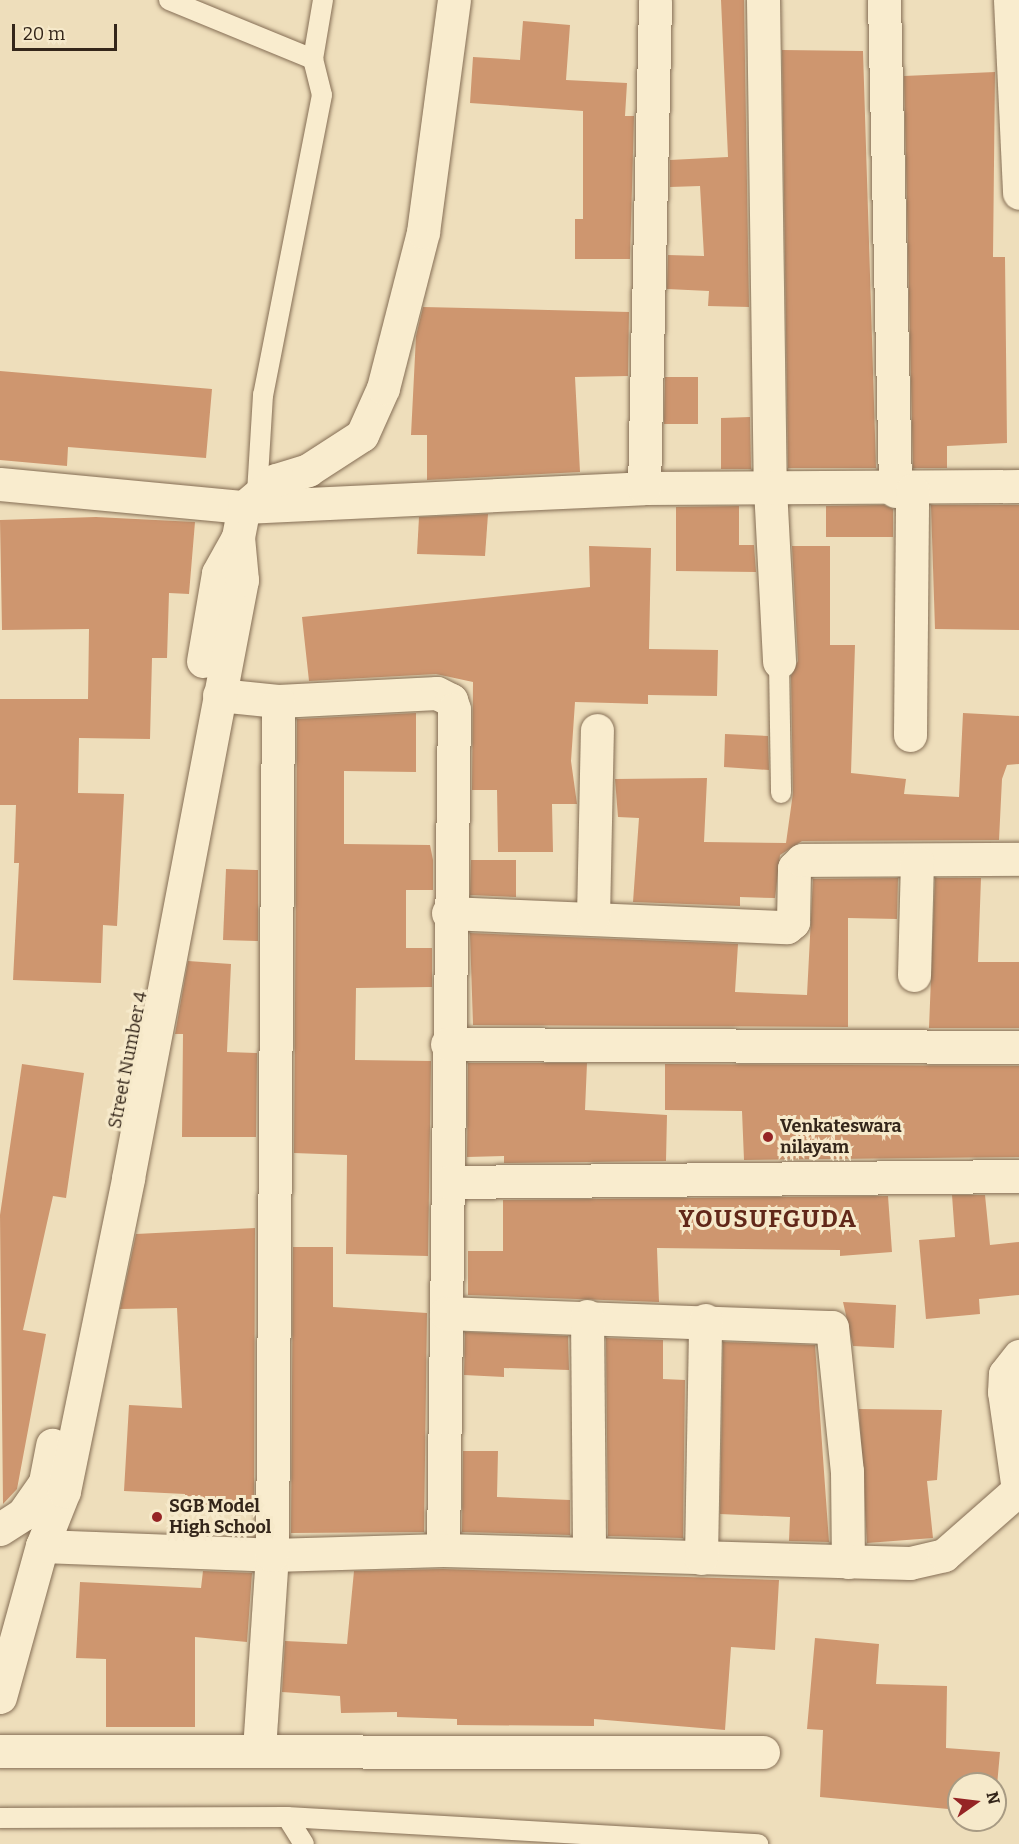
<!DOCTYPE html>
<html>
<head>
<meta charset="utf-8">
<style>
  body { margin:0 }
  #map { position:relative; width:1019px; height:1844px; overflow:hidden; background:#eedebb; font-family:Bitter,serif }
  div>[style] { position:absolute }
  .building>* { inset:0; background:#ce966f }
  .roads { filter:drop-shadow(0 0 2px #856e55) drop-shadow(0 0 2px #856e55) }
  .service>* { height:20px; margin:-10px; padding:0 10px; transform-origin:10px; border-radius:10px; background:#f9ecce }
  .minor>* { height:33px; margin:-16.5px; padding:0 16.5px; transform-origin:16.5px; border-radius:16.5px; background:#f9ecce }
  .tertiary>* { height:33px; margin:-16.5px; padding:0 16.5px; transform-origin:16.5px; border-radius:16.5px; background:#f9ecce }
  .dots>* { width:16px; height:16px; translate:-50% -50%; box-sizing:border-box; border:3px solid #f6e9ca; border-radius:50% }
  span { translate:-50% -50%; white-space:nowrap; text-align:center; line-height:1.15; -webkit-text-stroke:6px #f6e9ca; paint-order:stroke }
  .street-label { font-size:18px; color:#34261a }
  .poi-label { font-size:18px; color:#34261a; font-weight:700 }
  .left { translate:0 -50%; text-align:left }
  .district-label { font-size:24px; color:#612719; font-weight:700; letter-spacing:1.5px }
  .north { position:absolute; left:947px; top:1772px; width:60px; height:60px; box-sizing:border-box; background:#f6e9ca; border:2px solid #a89b84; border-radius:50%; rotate:76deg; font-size:16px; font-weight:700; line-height:24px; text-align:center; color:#34261a }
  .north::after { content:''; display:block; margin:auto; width:21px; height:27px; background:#952425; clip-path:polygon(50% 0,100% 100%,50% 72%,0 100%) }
  .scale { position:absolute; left:12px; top:24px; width:105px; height:27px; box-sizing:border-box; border:3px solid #34261a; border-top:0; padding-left:8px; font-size:18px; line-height:21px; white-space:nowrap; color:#34261a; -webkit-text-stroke:4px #f6e9ca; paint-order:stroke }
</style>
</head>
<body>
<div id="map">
  <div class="building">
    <div style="clip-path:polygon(721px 0,744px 0,749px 307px,708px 306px,709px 291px,667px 289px,668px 255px,704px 256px,700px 186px,670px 187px,670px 160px,728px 157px)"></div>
    <div style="clip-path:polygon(523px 21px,570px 25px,566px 80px,627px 83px,625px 116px,634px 116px,630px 259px,575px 259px,575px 219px,583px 219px,583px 111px,470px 103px,473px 57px,520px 60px)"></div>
    <div style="clip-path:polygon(782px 50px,863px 51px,876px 468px,788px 468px)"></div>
    <div style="clip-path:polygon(995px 72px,993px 257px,1005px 257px,1007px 443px,947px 446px,947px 468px,913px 468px,904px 76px)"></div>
    <div style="clip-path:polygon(423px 307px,629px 312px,628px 376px,575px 377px,580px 472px,427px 480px,427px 435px,411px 435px,416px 336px)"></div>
    <div style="clip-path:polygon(0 371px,212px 389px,206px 458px,68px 447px,67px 466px,0 460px)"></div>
    <div style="clip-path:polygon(665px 377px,698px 377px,698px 424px,664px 424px)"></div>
    <div style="clip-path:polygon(750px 417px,751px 469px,721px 469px,721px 418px)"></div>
    <div style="clip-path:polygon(884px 505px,893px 509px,893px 537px,826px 537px,826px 506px)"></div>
    <div style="clip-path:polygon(931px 505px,1019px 505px,1019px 630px,935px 629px)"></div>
    <div style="clip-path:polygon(739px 506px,739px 545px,754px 545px,756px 572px,676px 571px,676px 507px)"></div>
    <div style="clip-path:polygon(488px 514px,485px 556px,417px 554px,419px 517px)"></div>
    <div style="clip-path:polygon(96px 517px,195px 522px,189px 594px,169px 593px,167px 658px,152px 658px,150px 739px,79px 738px,78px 793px,124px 794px,117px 926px,103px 925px,101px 983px,13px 980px,19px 863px,14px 863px,16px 805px,0 805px,0 699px,88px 699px,89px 629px,2px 630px,0 520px)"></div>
    <div style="clip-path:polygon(589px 546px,651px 548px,649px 649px,718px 650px,717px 696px,648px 695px,648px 704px,575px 702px,571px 761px,577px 804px,552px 804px,553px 852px,498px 852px,497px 790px,472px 790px,473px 682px,436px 674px,309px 681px,302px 617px,590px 587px)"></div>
    <div style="clip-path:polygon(792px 546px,830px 546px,830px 645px,855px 645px,851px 773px,906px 779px,904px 794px,959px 797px,963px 713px,1019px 716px,1019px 764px,1007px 765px,1002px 779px,999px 840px,802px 841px,780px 855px,775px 898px,740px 897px,740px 906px,633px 902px,639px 818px,618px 817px,615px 779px,707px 778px,704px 842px,786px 843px,793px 793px,791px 676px,798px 661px)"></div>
    <div style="clip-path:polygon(416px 713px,416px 772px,344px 771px,344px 844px,430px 845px,433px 860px,433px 890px,406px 890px,406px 948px,432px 948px,432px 987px,356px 988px,355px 1060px,431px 1061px,428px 1256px,346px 1254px,347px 1155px,294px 1153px,297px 719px)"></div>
    <div style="clip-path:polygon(725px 734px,768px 736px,769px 770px,724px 767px)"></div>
    <div style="clip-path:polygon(471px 860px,516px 860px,516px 897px,470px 895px)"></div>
    <div style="clip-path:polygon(226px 869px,258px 870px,258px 941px,223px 940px)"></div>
    <div style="clip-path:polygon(898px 878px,897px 919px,848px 918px,848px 1027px,473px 1025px,470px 933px,738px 944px,735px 992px,807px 995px,813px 879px)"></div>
    <div style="clip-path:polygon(935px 878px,981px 878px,978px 962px,1019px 962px,1019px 1028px,929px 1028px)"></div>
    <div style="clip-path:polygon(188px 961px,231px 964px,227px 1052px,257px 1053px,256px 1137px,182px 1137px,183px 1034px,175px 1034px)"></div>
    <div style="clip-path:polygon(468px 1063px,587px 1063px,585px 1110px,667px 1115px,666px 1161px,504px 1163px,504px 1156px,467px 1157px)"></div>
    <div style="clip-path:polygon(22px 1064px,84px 1073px,66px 1198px,53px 1196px,23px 1330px,46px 1334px,17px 1489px,3px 1504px,0 1215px)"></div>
    <div style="clip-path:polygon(665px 1064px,1019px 1066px,1019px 1157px,744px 1160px,742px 1111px,665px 1110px)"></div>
    <div style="clip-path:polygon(952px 1195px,985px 1195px,990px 1245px,1019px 1242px,1019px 1295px,979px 1299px,980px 1314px,926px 1319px,919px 1240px,955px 1237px)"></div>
    <div style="clip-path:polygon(888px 1196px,892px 1252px,840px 1256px,840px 1250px,657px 1248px,659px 1302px,468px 1295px,468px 1251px,503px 1251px,503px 1200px)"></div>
    <div style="clip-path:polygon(255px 1228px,254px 1507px,185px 1504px,185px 1494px,124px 1491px,129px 1405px,182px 1408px,177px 1308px,120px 1309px,136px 1234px)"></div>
    <div style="clip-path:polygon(293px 1247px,333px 1247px,333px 1307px,427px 1313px,424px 1532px,291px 1533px)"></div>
    <div style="clip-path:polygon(843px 1302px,896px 1305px,894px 1348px,853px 1346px)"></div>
    <div style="clip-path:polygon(465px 1332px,568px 1336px,569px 1370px,504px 1368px,504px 1377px,464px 1375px)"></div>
    <div style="clip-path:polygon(606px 1338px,663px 1340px,663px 1379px,685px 1380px,683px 1538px,608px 1536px)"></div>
    <div style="clip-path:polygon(723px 1342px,815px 1345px,829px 1542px,789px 1541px,790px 1517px,720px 1514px)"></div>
    <div style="clip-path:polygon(859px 1409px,942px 1410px,937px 1480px,927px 1481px,933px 1538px,867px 1543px)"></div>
    <div style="clip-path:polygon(463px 1451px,498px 1451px,497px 1497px,570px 1500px,570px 1535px,462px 1532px)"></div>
    <div style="clip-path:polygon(443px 1569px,779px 1580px,775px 1650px,731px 1647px,725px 1730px,594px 1719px,594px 1726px,457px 1725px,457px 1719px,397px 1717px,397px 1712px,341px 1713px,340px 1696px,282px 1692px,285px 1641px,347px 1644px,354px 1571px)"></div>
    <div style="clip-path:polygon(203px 1571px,252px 1573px,247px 1642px,195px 1637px,195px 1727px,106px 1727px,106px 1659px,76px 1658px,80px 1582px,201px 1588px)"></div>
    <div style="clip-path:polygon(815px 1638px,879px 1644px,876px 1684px,947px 1686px,946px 1748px,1000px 1752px,995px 1808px,995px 1784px,959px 1784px,959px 1810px,820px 1797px,823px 1730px,807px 1729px)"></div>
  </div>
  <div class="roads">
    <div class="service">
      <div style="left:169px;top:0;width:156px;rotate:22.3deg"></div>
      <div style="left:313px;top:59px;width:37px;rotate:76deg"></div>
      <div style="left:322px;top:95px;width:306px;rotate:101.1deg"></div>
      <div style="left:263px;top:395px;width:97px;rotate:93.5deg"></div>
      <div style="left:313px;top:59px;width:60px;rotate:-80.4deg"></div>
      <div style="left:779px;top:662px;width:131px;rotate:89.1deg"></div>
      <div style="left:287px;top:1817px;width:32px;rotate:58deg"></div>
      <div style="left:0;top:1818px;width:287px;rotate:-0.2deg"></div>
      <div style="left:287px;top:1817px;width:472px;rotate:3.3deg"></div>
    </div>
    <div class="minor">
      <div style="left:763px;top:0;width:488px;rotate:89.2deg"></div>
      <div style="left:770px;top:488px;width:174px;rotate:87deg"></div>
      <div style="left:884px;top:0;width:491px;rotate:88.7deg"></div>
      <div style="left:1010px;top:0;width:193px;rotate:87.3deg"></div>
      <div style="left:0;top:484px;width:245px;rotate:5.4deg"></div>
      <div style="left:244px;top:507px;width:400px;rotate:-2.7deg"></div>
      <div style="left:644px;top:488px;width:375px;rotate:-0.3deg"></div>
      <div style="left:644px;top:488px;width:487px;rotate:-88.7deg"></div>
      <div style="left:219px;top:695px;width:59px;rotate:5.8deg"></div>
      <div style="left:278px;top:701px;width:159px;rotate:-2.9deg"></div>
      <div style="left:437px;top:693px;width:16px;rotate:27deg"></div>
      <div style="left:451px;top:700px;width:9px;rotate:72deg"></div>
      <div style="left:454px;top:709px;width:841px;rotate:90.75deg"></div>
      <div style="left:910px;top:735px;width:245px;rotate:-89.5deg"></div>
      <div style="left:448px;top:913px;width:339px;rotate:2.4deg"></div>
      <div style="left:787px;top:927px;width:8px;rotate:-40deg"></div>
      <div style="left:793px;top:922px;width:54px;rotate:-88.9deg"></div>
      <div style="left:794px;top:868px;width:11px;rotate:-45deg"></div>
      <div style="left:802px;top:860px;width:217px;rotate:-0.3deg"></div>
      <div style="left:593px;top:917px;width:187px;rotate:-88.8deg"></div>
      <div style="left:914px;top:975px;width:113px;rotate:-88.5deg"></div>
      <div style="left:447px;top:1044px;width:572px;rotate:0.3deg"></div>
      <div style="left:448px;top:1182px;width:571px;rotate:-0.6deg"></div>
      <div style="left:446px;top:1313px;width:386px;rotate:2.1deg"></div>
      <div style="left:832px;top:1327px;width:145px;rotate:84.1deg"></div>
      <div style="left:847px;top:1471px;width:91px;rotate:89.4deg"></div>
      <div style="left:587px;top:1316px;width:238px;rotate:89.5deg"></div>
      <div style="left:1018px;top:1490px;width:99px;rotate:-98.1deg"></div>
      <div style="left:1004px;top:1392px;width:18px;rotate:-87deg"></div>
      <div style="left:1005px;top:1374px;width:23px;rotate:-52deg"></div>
      <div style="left:42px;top:1546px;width:230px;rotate:2.2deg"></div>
      <div style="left:272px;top:1555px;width:171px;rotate:-1.7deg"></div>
      <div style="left:443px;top:1550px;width:467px;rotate:1.6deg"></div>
      <div style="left:910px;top:1563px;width:35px;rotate:-13deg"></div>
      <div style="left:944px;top:1555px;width:100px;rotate:-41.3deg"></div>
      <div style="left:701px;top:1558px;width:238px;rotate:-89deg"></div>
      <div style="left:259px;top:1750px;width:195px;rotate:-86.2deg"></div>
      <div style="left:272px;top:1555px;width:854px;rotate:-89.6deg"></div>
      <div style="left:0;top:1751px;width:763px;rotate:0.08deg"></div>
    </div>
    <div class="tertiary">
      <div style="left:203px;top:661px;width:89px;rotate:-80.3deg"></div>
      <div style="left:218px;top:573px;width:41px;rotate:-60.9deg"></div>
      <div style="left:0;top:1529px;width:27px;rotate:-33deg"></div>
      <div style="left:23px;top:1514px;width:39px;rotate:-55deg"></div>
      <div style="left:45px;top:1482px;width:38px;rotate:-79deg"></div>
      <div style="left:0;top:1697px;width:157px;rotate:-74.5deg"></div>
      <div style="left:42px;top:1546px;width:59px;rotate:-68.2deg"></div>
      <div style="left:64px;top:1491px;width:319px;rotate:-78.4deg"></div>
      <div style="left:128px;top:1178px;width:609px;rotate:-79.21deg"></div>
      <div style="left:242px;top:580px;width:43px;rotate:-95.3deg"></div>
      <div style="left:238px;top:537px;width:31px;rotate:-79deg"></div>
      <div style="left:244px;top:507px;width:42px;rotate:-40.2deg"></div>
      <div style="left:276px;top:480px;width:34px;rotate:-17deg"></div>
      <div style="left:308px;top:470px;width:64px;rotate:-32.9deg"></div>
      <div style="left:362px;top:435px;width:51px;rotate:-65.9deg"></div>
      <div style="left:383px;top:388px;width:161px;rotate:-75.6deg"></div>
      <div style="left:423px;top:232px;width:234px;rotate:-82.4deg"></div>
    </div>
  </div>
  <div class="dots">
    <div style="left:768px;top:1137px;background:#952425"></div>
    <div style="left:157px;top:1517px;background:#952425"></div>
  </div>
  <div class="street-label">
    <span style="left:128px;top:1060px;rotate:-79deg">Street Number 4</span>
  </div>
  <div class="poi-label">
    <span class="left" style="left:780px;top:1137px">Venkateswara<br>nilayam</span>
    <span class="left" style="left:169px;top:1517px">SGB Model<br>High School</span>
  </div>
  <div class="district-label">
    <span style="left:768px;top:1220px">YOUSUFGUDA</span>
  </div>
  <div class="north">N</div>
  <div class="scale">20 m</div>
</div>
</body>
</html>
